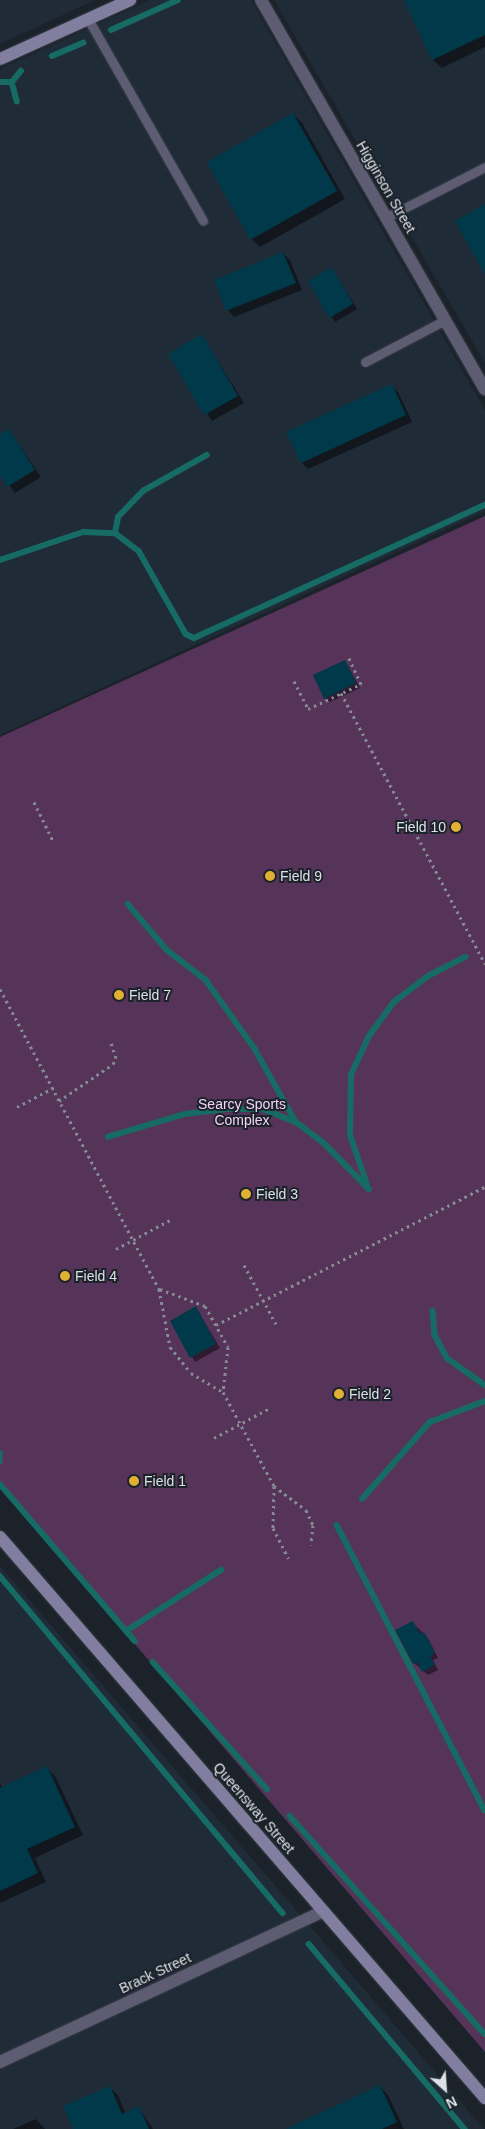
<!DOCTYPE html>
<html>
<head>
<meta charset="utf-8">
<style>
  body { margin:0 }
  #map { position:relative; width:485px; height:2129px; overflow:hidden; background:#1b222a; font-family:Arial,sans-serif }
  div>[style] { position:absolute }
  .built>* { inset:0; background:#202b38 }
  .green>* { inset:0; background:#56345a }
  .shadow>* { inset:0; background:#0007 }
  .stream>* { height:5.5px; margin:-2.75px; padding:0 2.75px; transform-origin:2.75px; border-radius:2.75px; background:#166b65 }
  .building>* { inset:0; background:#003a4a }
  .path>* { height:3px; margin-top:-1.5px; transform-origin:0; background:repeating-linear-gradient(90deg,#858b92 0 2.5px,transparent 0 6.5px) }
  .roads { filter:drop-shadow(0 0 1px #363d44) drop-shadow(0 0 1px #363d44) }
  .lane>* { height:9px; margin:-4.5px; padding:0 4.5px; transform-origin:4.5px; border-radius:4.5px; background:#5e5c72 }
  .street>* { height:12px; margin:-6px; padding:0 6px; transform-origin:6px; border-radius:6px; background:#5e5c72 }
  .secondary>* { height:12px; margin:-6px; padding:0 6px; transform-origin:6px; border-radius:6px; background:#817ea0 }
  .dots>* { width:14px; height:14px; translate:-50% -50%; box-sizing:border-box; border:2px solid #1b222a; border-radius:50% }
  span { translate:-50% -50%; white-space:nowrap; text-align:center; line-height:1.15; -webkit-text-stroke:4px #1b222a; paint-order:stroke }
  .street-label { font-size:14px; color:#dde1e7 }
  .poi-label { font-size:14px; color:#dde1e7 }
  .right { translate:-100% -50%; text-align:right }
  .left { translate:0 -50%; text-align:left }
  .park-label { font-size:14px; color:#f4d1f8 }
  .north { position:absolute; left:420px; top:2064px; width:50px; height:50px; -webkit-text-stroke:4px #1b222a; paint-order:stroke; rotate:154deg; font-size:14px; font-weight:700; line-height:20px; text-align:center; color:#dde1e7 }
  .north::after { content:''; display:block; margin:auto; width:18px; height:22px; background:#dde1e7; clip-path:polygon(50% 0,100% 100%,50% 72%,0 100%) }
</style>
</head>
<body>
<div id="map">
  <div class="built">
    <div style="clip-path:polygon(0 0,95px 0,0 44px)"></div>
    <div style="clip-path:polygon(150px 0,251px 0,485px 410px,485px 511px,0 735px,0 69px)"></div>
    <div style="clip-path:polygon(274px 0,485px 0,485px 363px)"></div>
    <div style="clip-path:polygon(0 1566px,316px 1933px,484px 2129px,0 2129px)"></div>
  </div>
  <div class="green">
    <div style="clip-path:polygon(485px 516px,485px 2052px,0 1487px,0 737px)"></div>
  </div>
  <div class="shadow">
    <div style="clip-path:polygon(405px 0,485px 0,485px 47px,442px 68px,433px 60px)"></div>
    <div style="clip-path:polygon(293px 114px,302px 123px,345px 199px,260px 247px,251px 239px)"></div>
    <div style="clip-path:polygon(283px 253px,290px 260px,302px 290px,234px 317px,228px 310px,215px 281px)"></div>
    <div style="clip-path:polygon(332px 269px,357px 309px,335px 322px,310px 281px)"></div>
    <div style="clip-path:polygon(202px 336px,244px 403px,212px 421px,170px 354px)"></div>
    <div style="clip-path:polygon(391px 385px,398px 392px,412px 422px,308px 469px,302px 463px)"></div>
    <div style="clip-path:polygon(9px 430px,41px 477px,15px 493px,0 473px,0 436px)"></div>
    <div style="clip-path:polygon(345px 661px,360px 688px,330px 702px,325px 698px)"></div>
    <div style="clip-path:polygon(196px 1308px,220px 1348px,195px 1362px,171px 1321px)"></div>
    <div style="clip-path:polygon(412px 1622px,428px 1638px,438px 1658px,433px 1660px,438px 1670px,428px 1675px,414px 1663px)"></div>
    <div style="clip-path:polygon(46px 1768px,55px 1776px,83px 1835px,35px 1858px,46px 1882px,0 1903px,0 1783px,2px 1788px)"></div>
    <div style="clip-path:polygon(380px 2086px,388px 2095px,404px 2129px,289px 2129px)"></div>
    <div style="clip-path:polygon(109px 2087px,118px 2095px,126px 2114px,139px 2108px,153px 2129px,75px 2129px)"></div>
    <div style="clip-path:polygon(36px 2119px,45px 2129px,13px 2129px)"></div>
  </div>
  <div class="stream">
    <div style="left:111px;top:30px;width:73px;rotate:-24.1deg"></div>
    <div style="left:52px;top:56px;width:34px;rotate:-23deg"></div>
    <div style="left:0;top:82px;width:12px"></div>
    <div style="left:12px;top:82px;width:14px;rotate:-51deg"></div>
    <div style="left:12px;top:82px;width:20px;rotate:75deg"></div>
    <div style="left:115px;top:533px;width:16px;rotate:-79deg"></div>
    <div style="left:118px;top:517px;width:36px;rotate:-46deg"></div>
    <div style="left:143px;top:491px;width:73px;rotate:-29.4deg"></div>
    <div style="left:0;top:560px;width:88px;rotate:-18.6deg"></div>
    <div style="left:83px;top:532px;width:32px;rotate:2deg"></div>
    <div style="left:115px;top:533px;width:30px;rotate:37deg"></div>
    <div style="left:139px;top:551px;width:95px;rotate:60.5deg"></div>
    <div style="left:186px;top:634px;width:9px;rotate:27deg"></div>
    <div style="left:194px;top:638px;width:320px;rotate:-24.6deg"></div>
    <div style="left:128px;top:904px;width:60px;rotate:49.7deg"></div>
    <div style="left:167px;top:950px;width:49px;rotate:37.6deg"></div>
    <div style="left:206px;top:980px;width:85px;rotate:54.6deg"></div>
    <div style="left:255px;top:1049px;width:84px;rotate:60.7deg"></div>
    <div style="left:108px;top:1137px;width:80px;rotate:-16.6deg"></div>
    <div style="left:185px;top:1114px;width:39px;rotate:-7deg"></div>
    <div style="left:224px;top:1109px;width:39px"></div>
    <div style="left:263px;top:1109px;width:35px;rotate:22deg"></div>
    <div style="left:296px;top:1122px;width:34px;rotate:37deg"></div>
    <div style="left:323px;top:1142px;width:66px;rotate:45.6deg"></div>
    <div style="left:367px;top:1185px;width:53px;rotate:-108.8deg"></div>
    <div style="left:350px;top:1135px;width:60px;rotate:-89deg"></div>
    <div style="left:351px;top:1075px;width:43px;rotate:-65.2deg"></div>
    <div style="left:369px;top:1036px;width:42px;rotate:-53.7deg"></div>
    <div style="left:394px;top:1002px;width:43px;rotate:-37.4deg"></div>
    <div style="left:428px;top:976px;width:42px;rotate:-27.2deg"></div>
    <div style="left:433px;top:1311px;width:24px;rotate:85deg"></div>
    <div style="left:435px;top:1335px;width:26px;rotate:62deg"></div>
    <div style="left:447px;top:1358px;width:47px;rotate:35.4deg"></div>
    <div style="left:0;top:1453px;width:8px;rotate:90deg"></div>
    <div style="left:0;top:1484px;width:207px;rotate:49.3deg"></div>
    <div style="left:362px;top:1499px;width:103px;rotate:-48.6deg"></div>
    <div style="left:430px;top:1422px;width:59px;rotate:-20.9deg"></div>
    <div style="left:337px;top:1525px;width:321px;rotate:62.6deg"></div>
    <div style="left:0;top:1576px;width:440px;rotate:50deg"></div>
    <div style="left:126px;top:1631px;width:113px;rotate:-32.7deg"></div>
    <div style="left:153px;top:1662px;width:171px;rotate:48.1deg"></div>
    <div style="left:290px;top:1816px;width:292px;rotate:48.2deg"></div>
    <div style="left:309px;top:1944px;width:242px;rotate:49.9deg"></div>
  </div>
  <div class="building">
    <div style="clip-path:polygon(404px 0,485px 0,485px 35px,432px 60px)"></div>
    <div style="clip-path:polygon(293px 113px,337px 191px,250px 240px,207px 162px)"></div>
    <div style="clip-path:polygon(485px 204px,485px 274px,455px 221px)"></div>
    <div style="clip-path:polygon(283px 252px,296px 283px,226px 311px,214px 280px)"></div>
    <div style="clip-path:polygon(332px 267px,353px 304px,329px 318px,308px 281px)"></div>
    <div style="clip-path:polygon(202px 334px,238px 396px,204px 415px,168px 354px)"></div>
    <div style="clip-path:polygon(392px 384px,406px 415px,301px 463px,286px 432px)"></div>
    <div style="clip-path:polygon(9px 429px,35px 470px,7px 487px,0 475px,0 434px)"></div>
    <div style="clip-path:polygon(345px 660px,356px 683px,324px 699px,313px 675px)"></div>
    <div style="clip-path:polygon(196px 1306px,216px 1344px,190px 1358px,170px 1321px)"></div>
    <div style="clip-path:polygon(413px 1621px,420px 1634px,424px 1632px,435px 1653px,430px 1656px,435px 1665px,422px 1672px,417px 1662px,413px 1664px,395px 1630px)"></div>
    <div style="clip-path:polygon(47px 1766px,75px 1827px,27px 1849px,38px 1873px,0 1891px,0 1788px)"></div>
    <div style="clip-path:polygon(380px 2085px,397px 2122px,382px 2129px,286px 2129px)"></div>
    <div style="clip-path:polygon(110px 2086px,122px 2114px,139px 2106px,149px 2129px,73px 2129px,63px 2106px)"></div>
  </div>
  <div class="path">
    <div style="left:294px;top:681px;width:31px;rotate:63deg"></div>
    <div style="left:308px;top:709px;width:59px;rotate:-25.3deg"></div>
    <div style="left:361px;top:684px;width:31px;rotate:-115deg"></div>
    <div style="left:341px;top:693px;width:307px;rotate:62deg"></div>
    <div style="left:34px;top:802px;width:43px;rotate:64deg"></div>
    <div style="left:0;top:989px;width:340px;rotate:62.1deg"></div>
    <div style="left:159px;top:1289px;width:59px;rotate:79.3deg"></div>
    <div style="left:170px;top:1347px;width:33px;rotate:51deg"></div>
    <div style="left:191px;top:1373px;width:37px;rotate:31deg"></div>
    <div style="left:223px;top:1392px;width:107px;rotate:61.5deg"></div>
    <div style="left:274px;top:1486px;width:42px;rotate:91.4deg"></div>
    <div style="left:273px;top:1528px;width:34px;rotate:63deg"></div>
    <div style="left:59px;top:1101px;width:65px;rotate:-34.4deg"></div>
    <div style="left:113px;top:1064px;width:7px;rotate:-63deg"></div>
    <div style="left:116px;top:1058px;width:19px;rotate:-108deg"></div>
    <div style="left:17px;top:1107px;width:41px;rotate:-27.8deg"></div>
    <div style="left:116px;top:1249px;width:61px;rotate:-28.2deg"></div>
    <div style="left:244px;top:1265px;width:67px;rotate:61.5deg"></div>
    <div style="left:160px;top:1289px;width:48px;rotate:20.7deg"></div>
    <div style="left:205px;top:1306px;width:47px;rotate:60.7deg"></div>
    <div style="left:228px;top:1347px;width:45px;rotate:96.3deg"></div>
    <div style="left:216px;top:1325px;width:302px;rotate:-27.2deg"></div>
    <div style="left:214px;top:1438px;width:64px;rotate:-28.2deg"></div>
    <div style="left:274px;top:1486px;width:40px;rotate:37deg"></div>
    <div style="left:306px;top:1510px;width:17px;rotate:65deg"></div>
    <div style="left:313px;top:1525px;width:20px;rotate:96deg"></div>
  </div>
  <div class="roads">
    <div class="lane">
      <div style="left:88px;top:19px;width:232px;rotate:60.3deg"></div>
      <div style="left:385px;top:218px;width:112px;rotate:-27deg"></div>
      <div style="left:365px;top:362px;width:90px;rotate:-27.7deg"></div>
    </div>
    <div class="street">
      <div style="left:261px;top:0;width:449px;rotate:60.1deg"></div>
      <div style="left:0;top:2062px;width:357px;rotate:-25deg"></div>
    </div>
    <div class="secondary">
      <div style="left:0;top:59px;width:143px;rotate:-24.4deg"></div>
      <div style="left:0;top:1537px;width:742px;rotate:49.16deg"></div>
    </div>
  </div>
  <div class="dots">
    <div style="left:456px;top:827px;background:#e0b034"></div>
    <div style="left:270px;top:876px;background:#e0b034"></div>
    <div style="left:119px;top:995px;background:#e0b034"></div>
    <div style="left:246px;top:1194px;background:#e0b034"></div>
    <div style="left:65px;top:1276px;background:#e0b034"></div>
    <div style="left:339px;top:1394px;background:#e0b034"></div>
    <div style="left:134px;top:1481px;background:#e0b034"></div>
  </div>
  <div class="street-label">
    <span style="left:386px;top:187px;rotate:60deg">Higginson Street</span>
    <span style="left:254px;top:1808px;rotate:49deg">Queensway Street</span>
    <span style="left:155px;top:1973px;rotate:-25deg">Brack Street</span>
  </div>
  <div class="poi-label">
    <span class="right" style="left:446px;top:827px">Field 10</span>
    <span class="left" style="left:280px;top:876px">Field 9</span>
    <span class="left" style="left:129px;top:995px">Field 7</span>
    <span class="left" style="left:256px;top:1194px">Field 3</span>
    <span class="left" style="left:75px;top:1276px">Field 4</span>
    <span class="left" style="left:349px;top:1394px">Field 2</span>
    <span class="left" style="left:144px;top:1481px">Field 1</span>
  </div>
  <div class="park-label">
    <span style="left:242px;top:1112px">Searcy Sports<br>Complex</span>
  </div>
  <div class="north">N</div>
</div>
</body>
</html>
